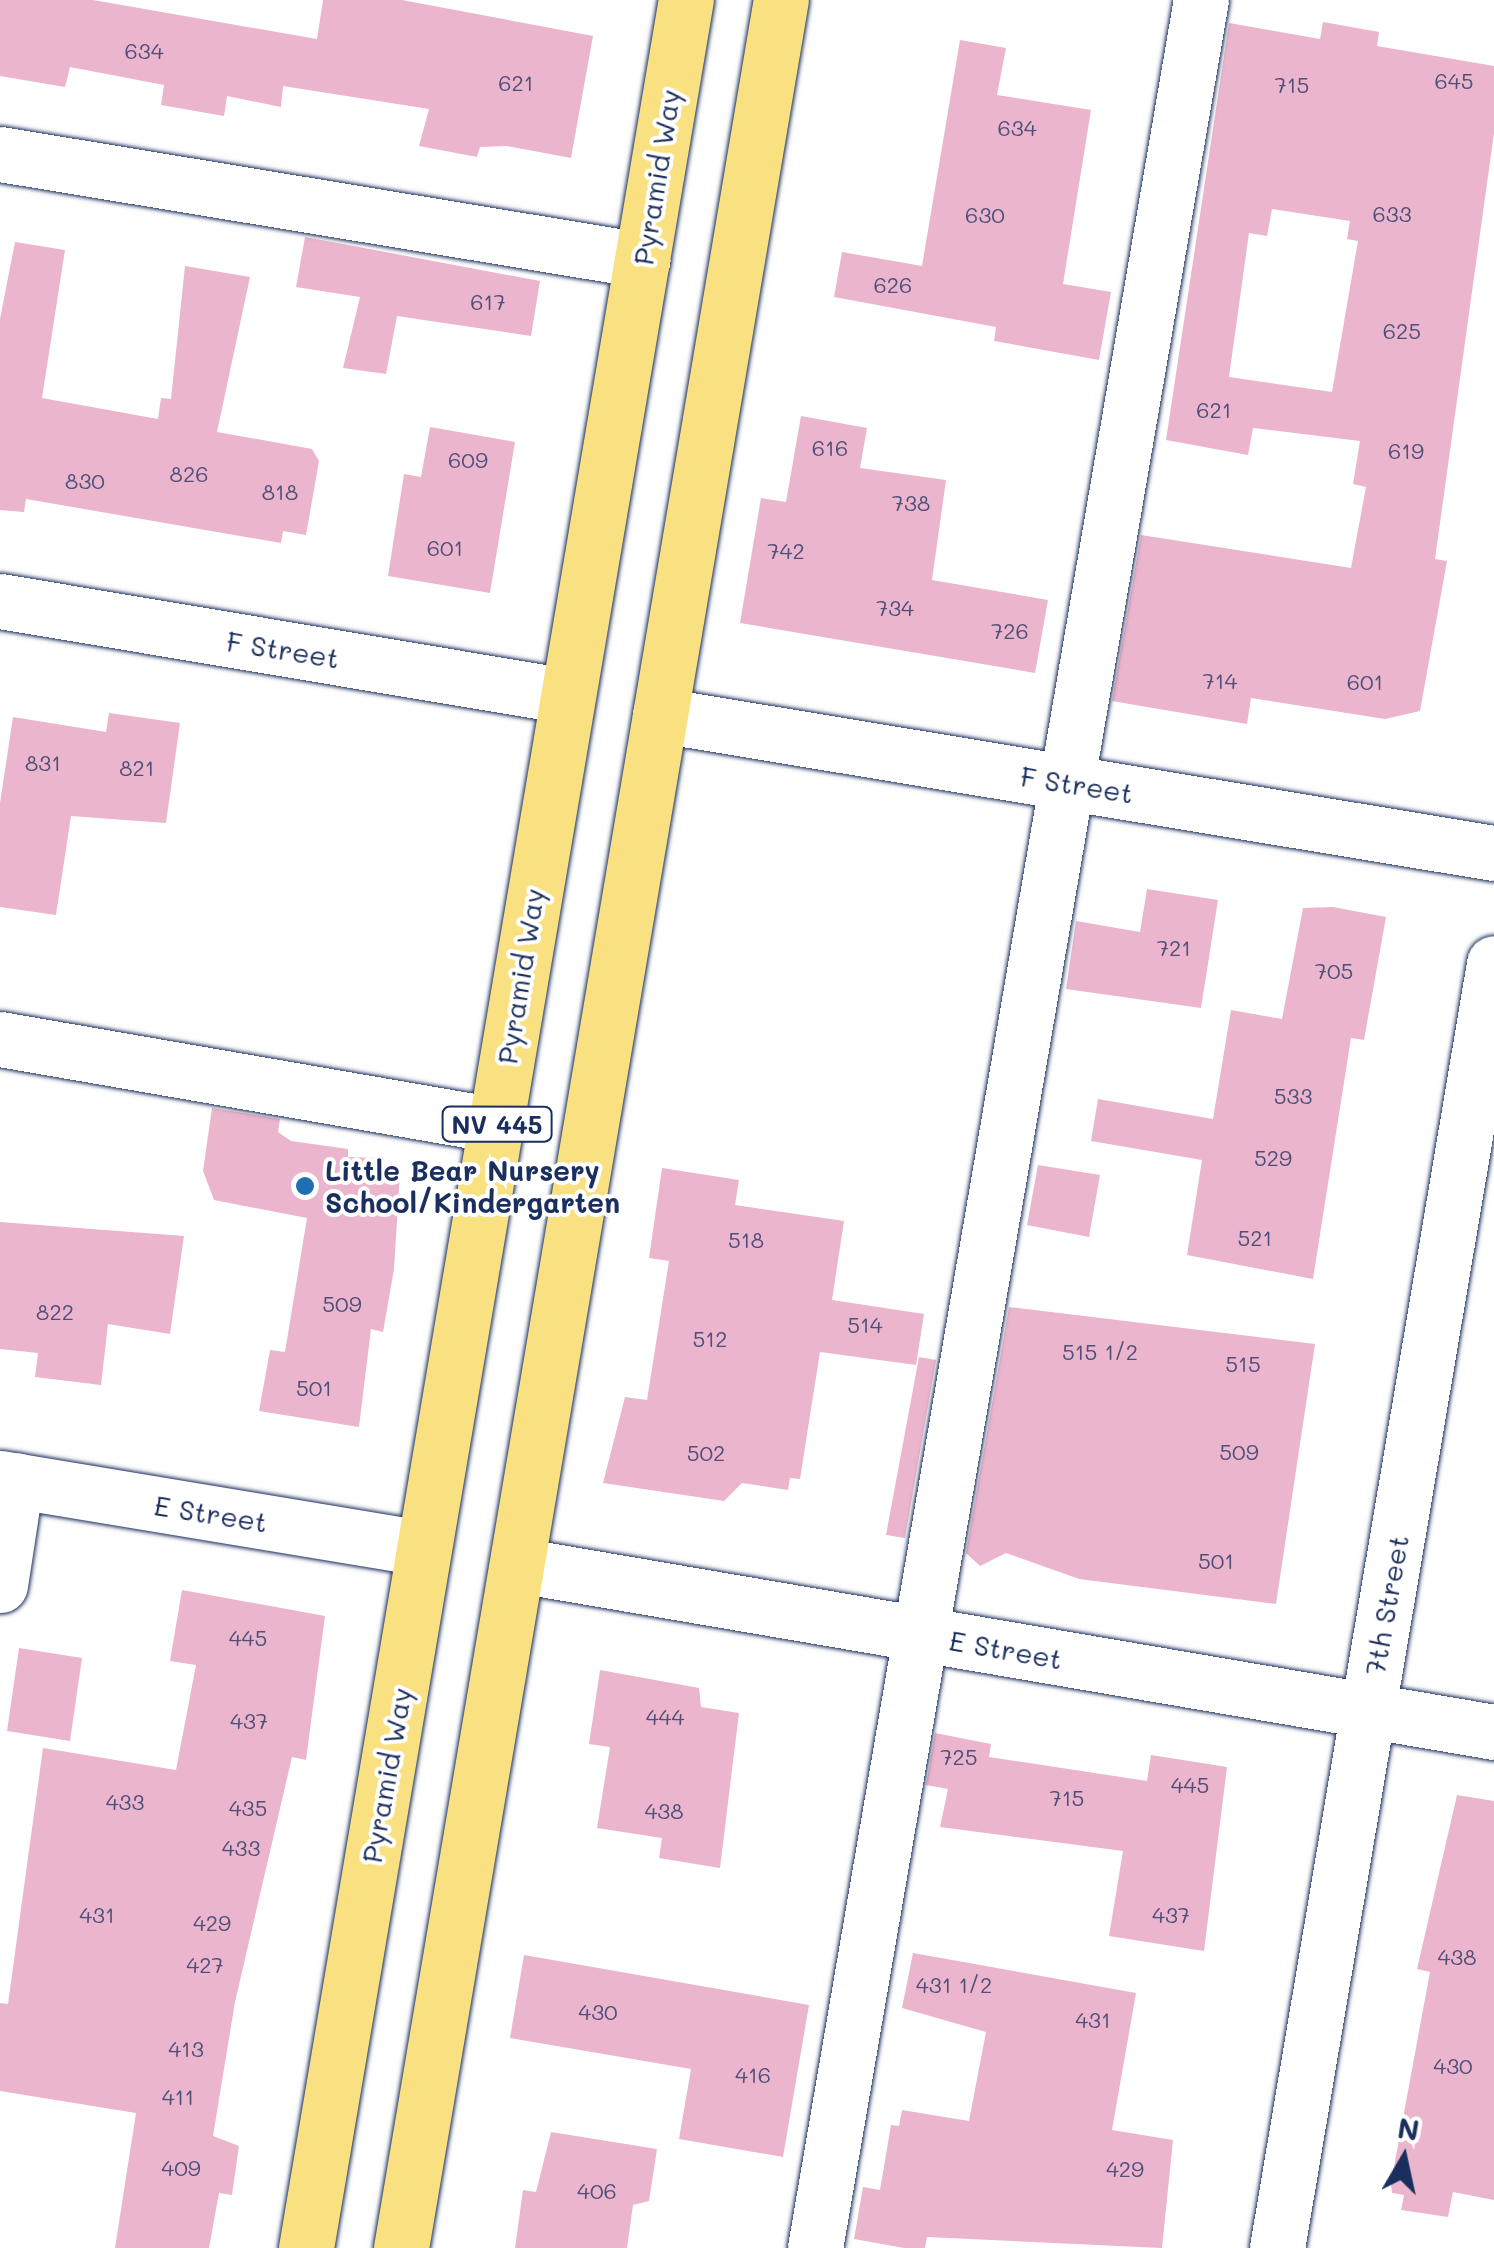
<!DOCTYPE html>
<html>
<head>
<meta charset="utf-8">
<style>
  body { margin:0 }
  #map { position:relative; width:1494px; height:2248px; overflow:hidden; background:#fff; font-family:Mali,sans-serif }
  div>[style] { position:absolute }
  .building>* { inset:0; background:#ebb5cd }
  .roads { filter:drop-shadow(0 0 2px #1b2f5e) drop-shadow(0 0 2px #1b2f5e) }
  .minor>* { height:55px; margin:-27.5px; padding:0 27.5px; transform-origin:27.5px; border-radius:27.5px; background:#fff }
  .major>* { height:55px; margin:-27.5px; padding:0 27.5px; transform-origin:27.5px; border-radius:27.5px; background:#f9e181 }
  .dots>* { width:28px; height:28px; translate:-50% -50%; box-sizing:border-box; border:5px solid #fff; border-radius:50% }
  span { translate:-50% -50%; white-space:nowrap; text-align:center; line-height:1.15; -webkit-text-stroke:8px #fff; paint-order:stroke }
  .number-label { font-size:22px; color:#4f507a }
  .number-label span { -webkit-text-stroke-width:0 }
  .shield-label span { padding:2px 8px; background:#fff; border:2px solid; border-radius:8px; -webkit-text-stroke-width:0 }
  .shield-label { font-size:25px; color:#1b2f5e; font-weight:700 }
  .street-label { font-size:28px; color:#1b2f5e }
  .poi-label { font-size:28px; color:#1b2f5e; font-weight:700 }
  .left { translate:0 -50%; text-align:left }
  .north { position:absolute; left:1354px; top:2108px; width:100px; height:100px; -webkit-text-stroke:8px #fff; paint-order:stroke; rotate:9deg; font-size:28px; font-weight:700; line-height:40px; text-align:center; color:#1b2f5e }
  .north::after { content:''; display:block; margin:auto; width:35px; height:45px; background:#1b2f5e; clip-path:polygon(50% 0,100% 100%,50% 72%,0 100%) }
</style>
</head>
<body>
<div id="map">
  <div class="building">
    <div style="clip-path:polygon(0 0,93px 0,317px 39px,323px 0,402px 0,593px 36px,571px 158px,507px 146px,480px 147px,477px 157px,419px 146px,429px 109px,283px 86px,281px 107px,227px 96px,224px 116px,161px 105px,164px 85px,70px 67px,65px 87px,0 76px)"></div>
    <div style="clip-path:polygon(evenodd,1323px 22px,1379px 32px,1377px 46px,1494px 66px,1494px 133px,1435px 559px,1447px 561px,1420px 711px,1385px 719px,1251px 698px,1247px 724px,1112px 701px,1141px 535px,1351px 568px,1366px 487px,1353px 484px,1360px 441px,1253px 428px,1248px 455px,1166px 440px,1229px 23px,1320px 39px,1323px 22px,1272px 209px,1350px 221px,1347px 239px,1358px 241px,1332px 392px,1229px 377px,1249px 233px,1267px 236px,1272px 209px)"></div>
    <div style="clip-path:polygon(960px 40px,1006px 48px,997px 95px,1091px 110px,1063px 284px,1111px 292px,1099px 360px,994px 341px,996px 327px,834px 297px,842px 252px,922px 266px)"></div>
    <div style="clip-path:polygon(305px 237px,540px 281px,531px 336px,397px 316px,386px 374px,343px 368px,360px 297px,296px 287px)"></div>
    <div style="clip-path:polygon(15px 242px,65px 250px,42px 398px,158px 419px,161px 398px,171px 399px,185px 266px,250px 277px,217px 432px,312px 449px,319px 461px,306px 535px,283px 531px,281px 543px,26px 499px,24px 512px,0 510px,0 319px)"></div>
    <div style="clip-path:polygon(801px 416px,867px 428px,860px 468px,946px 480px,932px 580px,1048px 600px,1035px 673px,740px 623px,761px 498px,786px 502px)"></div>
    <div style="clip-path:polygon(430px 427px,515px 442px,490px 593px,388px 576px,404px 474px,421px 477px)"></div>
    <div style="clip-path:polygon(109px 713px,180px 723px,166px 823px,71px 816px,56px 915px,0 907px,0 803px,13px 717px,106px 732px)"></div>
    <div style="clip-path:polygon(1147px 889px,1218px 900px,1201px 1008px,1066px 989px,1076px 921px,1140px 932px)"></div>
    <div style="clip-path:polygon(1333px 907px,1386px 917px,1364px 1040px,1351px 1038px,1313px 1279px,1187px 1255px,1202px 1160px,1091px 1141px,1098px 1099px,1213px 1119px,1231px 1010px,1282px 1019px,1303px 908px)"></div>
    <div style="clip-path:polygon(212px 1108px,280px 1119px,278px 1132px,291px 1141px,348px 1149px,348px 1157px,375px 1158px,373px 1170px,400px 1173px,394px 1269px,383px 1332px,371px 1329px,359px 1427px,259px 1411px,270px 1350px,285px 1352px,307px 1218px,214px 1200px,203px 1171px)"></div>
    <div style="clip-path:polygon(1038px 1165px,1100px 1175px,1089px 1237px,1027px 1225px)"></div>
    <div style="clip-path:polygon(662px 1168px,739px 1180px,735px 1205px,844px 1221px,832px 1300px,924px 1314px,916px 1365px,820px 1352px,800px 1479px,790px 1478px,788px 1490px,742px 1483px,724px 1501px,603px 1483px,625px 1397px,647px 1400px,669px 1261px,649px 1258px)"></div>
    <div style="clip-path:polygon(0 1222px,184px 1236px,170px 1334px,108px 1324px,101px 1385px,35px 1377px,38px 1353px,0 1349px)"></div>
    <div style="clip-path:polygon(1009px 1307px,1315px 1344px,1276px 1604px,1079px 1579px,1006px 1553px,980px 1566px,966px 1553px)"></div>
    <div style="clip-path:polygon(919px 1357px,936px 1360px,905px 1538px,886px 1535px)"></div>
    <div style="clip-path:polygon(182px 1590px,325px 1616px,306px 1760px,292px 1757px,235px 2002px,213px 2136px,239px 2146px,232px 2195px,219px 2193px,209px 2248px,115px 2248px,136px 2113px,0 2091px,0 2003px,8px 2004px,43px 1748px,176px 1770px,196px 1665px,170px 1661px)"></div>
    <div style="clip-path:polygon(19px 1648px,82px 1658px,70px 1741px,7px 1731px)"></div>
    <div style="clip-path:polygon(600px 1670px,699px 1688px,701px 1707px,739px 1713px,720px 1868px,659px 1858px,662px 1838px,597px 1828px,610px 1747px,589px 1744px)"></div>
    <div style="clip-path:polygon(935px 1733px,991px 1744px,989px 1757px,1147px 1781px,1151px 1755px,1227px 1767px,1204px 1951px,1109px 1936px,1123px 1851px,940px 1827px,948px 1789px,926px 1785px)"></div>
    <div style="clip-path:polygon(1457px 1795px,1494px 1801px,1494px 2200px,1453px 2192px,1448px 2217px,1401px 2210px,1404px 2195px,1392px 2193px,1391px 2183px,1430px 1972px,1417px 1969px)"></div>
    <div style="clip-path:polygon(913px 1953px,1136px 1993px,1112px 2130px,1173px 2140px,1162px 2248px,927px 2237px,925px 2248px,904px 2248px,854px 2239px,863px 2187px,880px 2190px,891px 2125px,899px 2126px,902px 2110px,969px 2121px,986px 2032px,902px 2008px)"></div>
    <div style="clip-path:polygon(524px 1955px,809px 2005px,783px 2157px,679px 2139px,691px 2069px,510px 2038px)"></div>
    <div style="clip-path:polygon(551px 2132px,657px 2149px,649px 2201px,633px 2205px,627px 2248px,515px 2248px,523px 2190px,536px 2192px)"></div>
  </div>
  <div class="roads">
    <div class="minor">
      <div style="left:0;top:154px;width:651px;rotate:9.38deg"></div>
      <div style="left:0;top:601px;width:575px;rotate:9.51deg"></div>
      <div style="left:660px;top:715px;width:845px;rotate:9.4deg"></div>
      <div style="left:0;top:1039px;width:503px;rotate:9.84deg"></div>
      <div style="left:0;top:1478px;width:429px;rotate:9.4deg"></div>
      <div style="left:518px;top:1565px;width:990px;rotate:9.71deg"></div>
      <div style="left:0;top:1585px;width:106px;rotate:-81.3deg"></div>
      <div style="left:815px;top:2248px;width:2281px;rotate:-80.26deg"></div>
      <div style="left:1277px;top:2248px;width:1303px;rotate:-80.41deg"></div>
    </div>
    <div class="major">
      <div style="left:306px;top:2248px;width:2280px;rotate:-80.41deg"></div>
      <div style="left:401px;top:2248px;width:2280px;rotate:-80.41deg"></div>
    </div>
  </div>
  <div class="dots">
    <div style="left:305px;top:1186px;background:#1f6fb2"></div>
  </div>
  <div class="number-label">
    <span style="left:144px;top:51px">634</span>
    <span style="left:1454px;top:81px">645</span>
    <span style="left:516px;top:83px">621</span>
    <span style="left:1292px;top:85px">715</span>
    <span style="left:1017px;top:128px">634</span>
    <span style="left:1392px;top:214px">633</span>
    <span style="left:985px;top:215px">630</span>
    <span style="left:893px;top:285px">626</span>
    <span style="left:488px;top:302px">617</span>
    <span style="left:1402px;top:331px">625</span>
    <span style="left:1214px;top:410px">621</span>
    <span style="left:830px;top:448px">616</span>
    <span style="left:1406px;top:451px">619</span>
    <span style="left:468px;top:460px">609</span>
    <span style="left:189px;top:474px">826</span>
    <span style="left:85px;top:481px">830</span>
    <span style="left:280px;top:492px">818</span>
    <span style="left:911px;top:503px">738</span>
    <span style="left:445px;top:548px">601</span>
    <span style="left:786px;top:551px">742</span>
    <span style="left:895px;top:608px">734</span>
    <span style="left:1010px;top:631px">726</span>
    <span style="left:1220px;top:681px">714</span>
    <span style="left:1365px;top:682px">601</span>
    <span style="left:43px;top:763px">831</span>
    <span style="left:137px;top:768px">821</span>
    <span style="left:1174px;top:948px">721</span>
    <span style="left:1334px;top:971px">705</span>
    <span style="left:1293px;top:1096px">533</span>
    <span style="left:1273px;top:1158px">529</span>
    <span style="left:1255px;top:1238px">521</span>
    <span style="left:746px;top:1240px">518</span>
    <span style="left:342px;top:1304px">509</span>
    <span style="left:55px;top:1312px">822</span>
    <span style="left:865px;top:1325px">514</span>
    <span style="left:710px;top:1339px">512</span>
    <span style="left:1100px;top:1352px">515 1/2</span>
    <span style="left:1243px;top:1364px">515</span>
    <span style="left:314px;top:1388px">501</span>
    <span style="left:1239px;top:1452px">509</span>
    <span style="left:706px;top:1453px">502</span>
    <span style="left:1216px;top:1561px">501</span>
    <span style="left:248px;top:1638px">445</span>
    <span style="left:665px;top:1717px">444</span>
    <span style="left:249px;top:1721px">437</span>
    <span style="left:959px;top:1757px">725</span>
    <span style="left:1190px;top:1785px">445</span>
    <span style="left:1067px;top:1798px">715</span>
    <span style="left:125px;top:1802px">433</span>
    <span style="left:248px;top:1808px">435</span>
    <span style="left:664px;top:1811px">438</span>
    <span style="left:241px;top:1848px">433</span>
    <span style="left:97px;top:1915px">431</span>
    <span style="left:1171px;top:1915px">437</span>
    <span style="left:212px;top:1923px">429</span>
    <span style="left:1457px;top:1957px">438</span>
    <span style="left:205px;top:1965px">427</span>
    <span style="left:954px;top:1985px">431 1/2</span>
    <span style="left:598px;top:2012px">430</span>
    <span style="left:1093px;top:2020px">431</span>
    <span style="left:186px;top:2049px">413</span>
    <span style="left:1453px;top:2066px">430</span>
    <span style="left:753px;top:2075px">416</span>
    <span style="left:178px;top:2097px">411</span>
    <span style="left:181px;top:2168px">409</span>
    <span style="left:1125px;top:2169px">429</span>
    <span style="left:597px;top:2191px">406</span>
  </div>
  <div class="shield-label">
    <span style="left:497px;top:1124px">NV 445</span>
  </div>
  <div class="street-label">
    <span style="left:656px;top:177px;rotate:-81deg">Pyramid Way</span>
    <span style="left:283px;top:649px;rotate:9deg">F Street</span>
    <span style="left:1077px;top:784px;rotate:9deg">F Street</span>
    <span style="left:520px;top:976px;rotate:-81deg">Pyramid Way</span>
    <span style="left:211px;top:1513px;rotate:9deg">E Street</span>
    <span style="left:1386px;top:1605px;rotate:-80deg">7th Street</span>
    <span style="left:1006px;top:1649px;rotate:10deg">E Street</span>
    <span style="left:386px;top:1775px;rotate:-80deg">Pyramid Way</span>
  </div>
  <div class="poi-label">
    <span class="left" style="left:325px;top:1186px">Little Bear Nursery<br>School/Kindergarten</span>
  </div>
  <div class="north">N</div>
</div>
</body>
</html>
